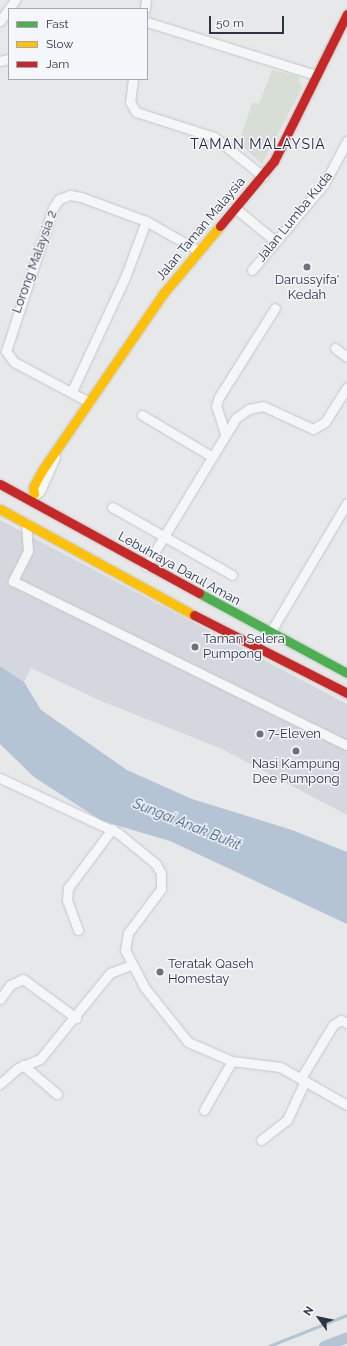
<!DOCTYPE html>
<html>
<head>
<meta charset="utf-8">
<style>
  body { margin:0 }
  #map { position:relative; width:347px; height:1346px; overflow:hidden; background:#e6e8ea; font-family:Raleway,sans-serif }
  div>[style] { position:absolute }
  .built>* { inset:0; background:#d4d7dd }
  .green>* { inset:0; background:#d6ded6 }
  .water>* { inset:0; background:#b4c4d5 }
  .stream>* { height:3px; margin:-1.5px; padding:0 1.5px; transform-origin:1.5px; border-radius:1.5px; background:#b4c4d5 }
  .canal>* { height:11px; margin:-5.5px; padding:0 5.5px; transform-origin:5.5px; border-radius:5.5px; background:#b4c4d5 }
  .roads { filter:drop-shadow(0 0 1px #c4c6c8) drop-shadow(0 0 1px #c4c6c8) }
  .street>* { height:9px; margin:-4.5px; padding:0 4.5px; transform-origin:4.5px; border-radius:4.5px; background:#f5f6f7 }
  .fast>* { height:9px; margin:-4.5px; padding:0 4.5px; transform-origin:4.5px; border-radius:4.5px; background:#4caf50 }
  .slow>* { height:9px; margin:-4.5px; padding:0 4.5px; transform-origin:4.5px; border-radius:4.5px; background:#ffc107 }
  .jam>* { height:9px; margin:-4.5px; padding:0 4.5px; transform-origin:4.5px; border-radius:4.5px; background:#c62828 }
  .dots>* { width:11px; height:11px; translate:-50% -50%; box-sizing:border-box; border:2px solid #f4f6f9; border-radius:50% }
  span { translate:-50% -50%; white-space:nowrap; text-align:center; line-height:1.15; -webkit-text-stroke:3px #f4f6f9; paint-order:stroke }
  .street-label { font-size:13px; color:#2b3445 }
  .poi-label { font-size:13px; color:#2b3445 }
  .left { translate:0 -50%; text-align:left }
  .neighbourhood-label { font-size:14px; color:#1d2536; letter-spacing:1px }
  .water-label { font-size:14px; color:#34527a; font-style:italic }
  .legend { position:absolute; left:8px; top:8px; width:140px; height:72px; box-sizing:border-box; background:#f4f6f9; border:1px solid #a4a8b1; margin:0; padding:5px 7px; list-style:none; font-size:12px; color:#2b3445 }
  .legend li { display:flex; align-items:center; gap:8px; height:20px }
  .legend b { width:20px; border:1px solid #a4a8b1 }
  .north { position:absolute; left:299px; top:1298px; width:40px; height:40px; -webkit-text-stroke:3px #f4f6f9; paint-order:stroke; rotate:303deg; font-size:11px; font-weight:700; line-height:16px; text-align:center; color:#2b3445 }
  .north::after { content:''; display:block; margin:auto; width:14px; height:18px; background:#2b3445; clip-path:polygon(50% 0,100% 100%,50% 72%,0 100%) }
  .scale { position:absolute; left:209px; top:16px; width:75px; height:18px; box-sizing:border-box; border:2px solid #2b3445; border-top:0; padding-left:5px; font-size:12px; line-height:14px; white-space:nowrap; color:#2b3445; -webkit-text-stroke:3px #f4f6f9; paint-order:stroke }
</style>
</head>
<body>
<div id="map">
  <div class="built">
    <div style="clip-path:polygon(0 520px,347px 704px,347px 815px,222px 749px,101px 701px,31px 668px,24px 682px,0 666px)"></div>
  </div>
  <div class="green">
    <div style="clip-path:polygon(272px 70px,298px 76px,302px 88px,262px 164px,239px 143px,252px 102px,259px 104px)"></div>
  </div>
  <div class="water">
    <div style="clip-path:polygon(0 666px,24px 682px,41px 710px,127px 770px,192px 799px,292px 830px,347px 852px,347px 924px,170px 841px,102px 821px,34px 777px,0 744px)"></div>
  </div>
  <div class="stream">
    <div style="left:269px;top:1346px;width:84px;rotate:-21.7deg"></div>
  </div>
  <div class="canal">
    <div style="left:324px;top:1346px;width:25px;rotate:-21deg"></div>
  </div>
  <div class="roads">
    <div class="street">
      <div style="left:145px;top:9px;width:9px;rotate:-84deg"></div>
      <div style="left:0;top:21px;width:26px;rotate:-54deg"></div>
      <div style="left:147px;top:22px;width:177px;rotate:17.4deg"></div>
      <div style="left:0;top:61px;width:9px;rotate:-13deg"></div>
      <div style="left:133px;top:79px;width:23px;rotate:97deg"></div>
      <div style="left:130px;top:102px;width:12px;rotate:59deg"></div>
      <div style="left:136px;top:112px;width:82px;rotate:17.8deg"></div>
      <div style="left:214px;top:137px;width:63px;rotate:38.5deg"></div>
      <div style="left:235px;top:208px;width:52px;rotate:39.5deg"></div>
      <div style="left:252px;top:270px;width:112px;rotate:-50.1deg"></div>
      <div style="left:324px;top:184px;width:49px;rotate:-61.9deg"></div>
      <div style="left:335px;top:348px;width:15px;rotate:37deg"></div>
      <div style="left:72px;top:391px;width:128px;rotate:-65deg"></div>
      <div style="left:126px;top:275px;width:58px;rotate:-69.7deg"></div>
      <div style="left:89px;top:402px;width:85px;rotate:-151.9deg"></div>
      <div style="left:14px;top:362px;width:14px;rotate:-126deg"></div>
      <div style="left:6px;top:351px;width:151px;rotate:-71.8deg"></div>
      <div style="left:53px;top:208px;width:11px;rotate:-56deg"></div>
      <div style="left:59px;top:199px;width:12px;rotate:-20deg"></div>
      <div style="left:70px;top:195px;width:11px;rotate:10deg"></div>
      <div style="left:81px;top:197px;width:69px;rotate:20.3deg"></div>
      <div style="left:146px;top:221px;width:59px;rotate:29.6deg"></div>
      <div style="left:142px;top:415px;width:80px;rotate:30.7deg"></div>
      <div style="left:225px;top:433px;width:28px;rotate:-108deg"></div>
      <div style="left:216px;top:406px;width:9px;rotate:-72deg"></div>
      <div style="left:219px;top:397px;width:105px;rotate:-57.8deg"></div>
      <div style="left:31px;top:498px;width:11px;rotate:-38deg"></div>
      <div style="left:40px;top:491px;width:37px;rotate:-66deg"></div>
      <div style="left:112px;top:507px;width:138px;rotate:29.5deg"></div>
      <div style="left:26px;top:523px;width:28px;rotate:86deg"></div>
      <div style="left:28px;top:551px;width:34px;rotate:117deg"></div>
      <div style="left:13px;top:581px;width:372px;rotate:26.2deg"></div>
      <div style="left:146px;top:566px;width:173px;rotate:-58.7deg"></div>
      <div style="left:236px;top:418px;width:16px;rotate:-35deg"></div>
      <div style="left:249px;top:409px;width:14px;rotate:-12deg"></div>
      <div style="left:263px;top:406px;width:55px;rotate:24.7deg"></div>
      <div style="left:313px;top:429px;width:14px;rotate:-30deg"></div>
      <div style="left:325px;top:422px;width:41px;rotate:-57.8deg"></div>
      <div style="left:270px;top:633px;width:151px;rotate:-59.4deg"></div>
      <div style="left:0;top:778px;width:130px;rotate:25deg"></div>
      <div style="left:118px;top:833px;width:49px;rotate:39.2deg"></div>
      <div style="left:156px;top:864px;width:10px;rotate:61deg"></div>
      <div style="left:161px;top:873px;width:16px;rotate:90deg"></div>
      <div style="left:161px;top:889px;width:55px;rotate:126.9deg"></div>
      <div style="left:128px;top:933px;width:17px;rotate:100deg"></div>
      <div style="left:125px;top:950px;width:43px;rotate:62.2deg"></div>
      <div style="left:145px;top:988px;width:69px;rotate:51.5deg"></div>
      <div style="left:188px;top:1042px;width:48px;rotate:23.4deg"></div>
      <div style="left:232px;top:1061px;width:48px;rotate:7.1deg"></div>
      <div style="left:280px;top:1067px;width:77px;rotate:29.6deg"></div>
      <div style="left:78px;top:930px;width:32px;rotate:-110deg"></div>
      <div style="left:67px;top:900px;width:12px;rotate:-85deg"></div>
      <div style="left:68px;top:888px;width:74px;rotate:-53.3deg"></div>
      <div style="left:0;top:999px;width:17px;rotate:-54deg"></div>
      <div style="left:10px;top:985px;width:14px;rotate:-25deg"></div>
      <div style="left:23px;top:979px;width:66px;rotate:36.3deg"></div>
      <div style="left:23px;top:1065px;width:45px;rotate:40.5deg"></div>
      <div style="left:301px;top:1078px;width:62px;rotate:-58.9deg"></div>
      <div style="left:333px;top:1025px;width:9px;rotate:-32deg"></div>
      <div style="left:341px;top:1020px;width:7px;rotate:27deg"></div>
      <div style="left:0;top:1084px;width:24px;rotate:-42deg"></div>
      <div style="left:18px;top:1068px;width:24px;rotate:-22deg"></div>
      <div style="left:40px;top:1059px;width:111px;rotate:-50.9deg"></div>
      <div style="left:110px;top:973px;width:22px;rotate:-21deg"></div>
      <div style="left:204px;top:1110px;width:56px;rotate:-60.3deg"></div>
      <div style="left:261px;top:1140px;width:33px;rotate:-38deg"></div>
      <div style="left:287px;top:1120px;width:43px;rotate:-65.2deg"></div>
    </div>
    <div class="fast">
      <div style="left:199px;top:593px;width:168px;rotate:28.4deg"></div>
    </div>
    <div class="slow">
      <div style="left:34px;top:494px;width:7px;rotate:-98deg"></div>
      <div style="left:33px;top:487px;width:21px;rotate:-61deg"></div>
      <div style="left:43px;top:469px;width:211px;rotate:-55.6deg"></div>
      <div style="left:162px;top:295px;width:90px;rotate:-50deg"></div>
      <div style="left:0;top:509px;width:221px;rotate:28.7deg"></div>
    </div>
    <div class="jam">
      <div style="left:220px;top:226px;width:85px;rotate:-50.3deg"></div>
      <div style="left:274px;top:161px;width:164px;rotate:-63.6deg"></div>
      <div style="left:0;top:484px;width:227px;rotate:28.7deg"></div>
      <div style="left:194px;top:615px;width:172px;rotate:27deg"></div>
    </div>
  </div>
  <div class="dots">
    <div style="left:307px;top:267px;background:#6c737f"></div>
    <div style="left:195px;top:647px;background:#6c737f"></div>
    <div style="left:260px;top:734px;background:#6c737f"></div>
    <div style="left:296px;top:751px;background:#6c737f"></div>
    <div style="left:160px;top:972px;background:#6c737f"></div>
  </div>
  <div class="street-label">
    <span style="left:295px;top:217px;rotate:-51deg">Jalan Lumba Kuda</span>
    <span style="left:201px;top:229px;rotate:-50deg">Jalan Taman Malaysia</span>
    <span style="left:35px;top:262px;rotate:-70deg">Lorong Malaysia 2</span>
    <span style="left:179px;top:569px;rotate:29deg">Lebuhraya Darul Aman</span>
  </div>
  <div class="poi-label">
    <span style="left:307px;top:288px">Darussyifa'<br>Kedah</span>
    <span class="left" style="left:203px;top:647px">Taman Selera<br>Pumpong</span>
    <span class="left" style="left:268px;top:734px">7-Eleven</span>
    <span style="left:296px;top:772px">Nasi Kampung<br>Dee Pumpong</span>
    <span class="left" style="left:168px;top:972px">Teratak Qaseh<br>Homestay</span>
  </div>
  <div class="neighbourhood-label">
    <span style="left:258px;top:144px">TAMAN MALAYSIA</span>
  </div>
  <div class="water-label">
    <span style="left:187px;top:824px;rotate:22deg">Sungai Anak Bukit</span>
  </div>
  <ul class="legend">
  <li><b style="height:5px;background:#4caf50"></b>Fast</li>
  <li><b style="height:5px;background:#ffc107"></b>Slow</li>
  <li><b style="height:5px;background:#c62828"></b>Jam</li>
  </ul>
  <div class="north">N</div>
  <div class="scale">50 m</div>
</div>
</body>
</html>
